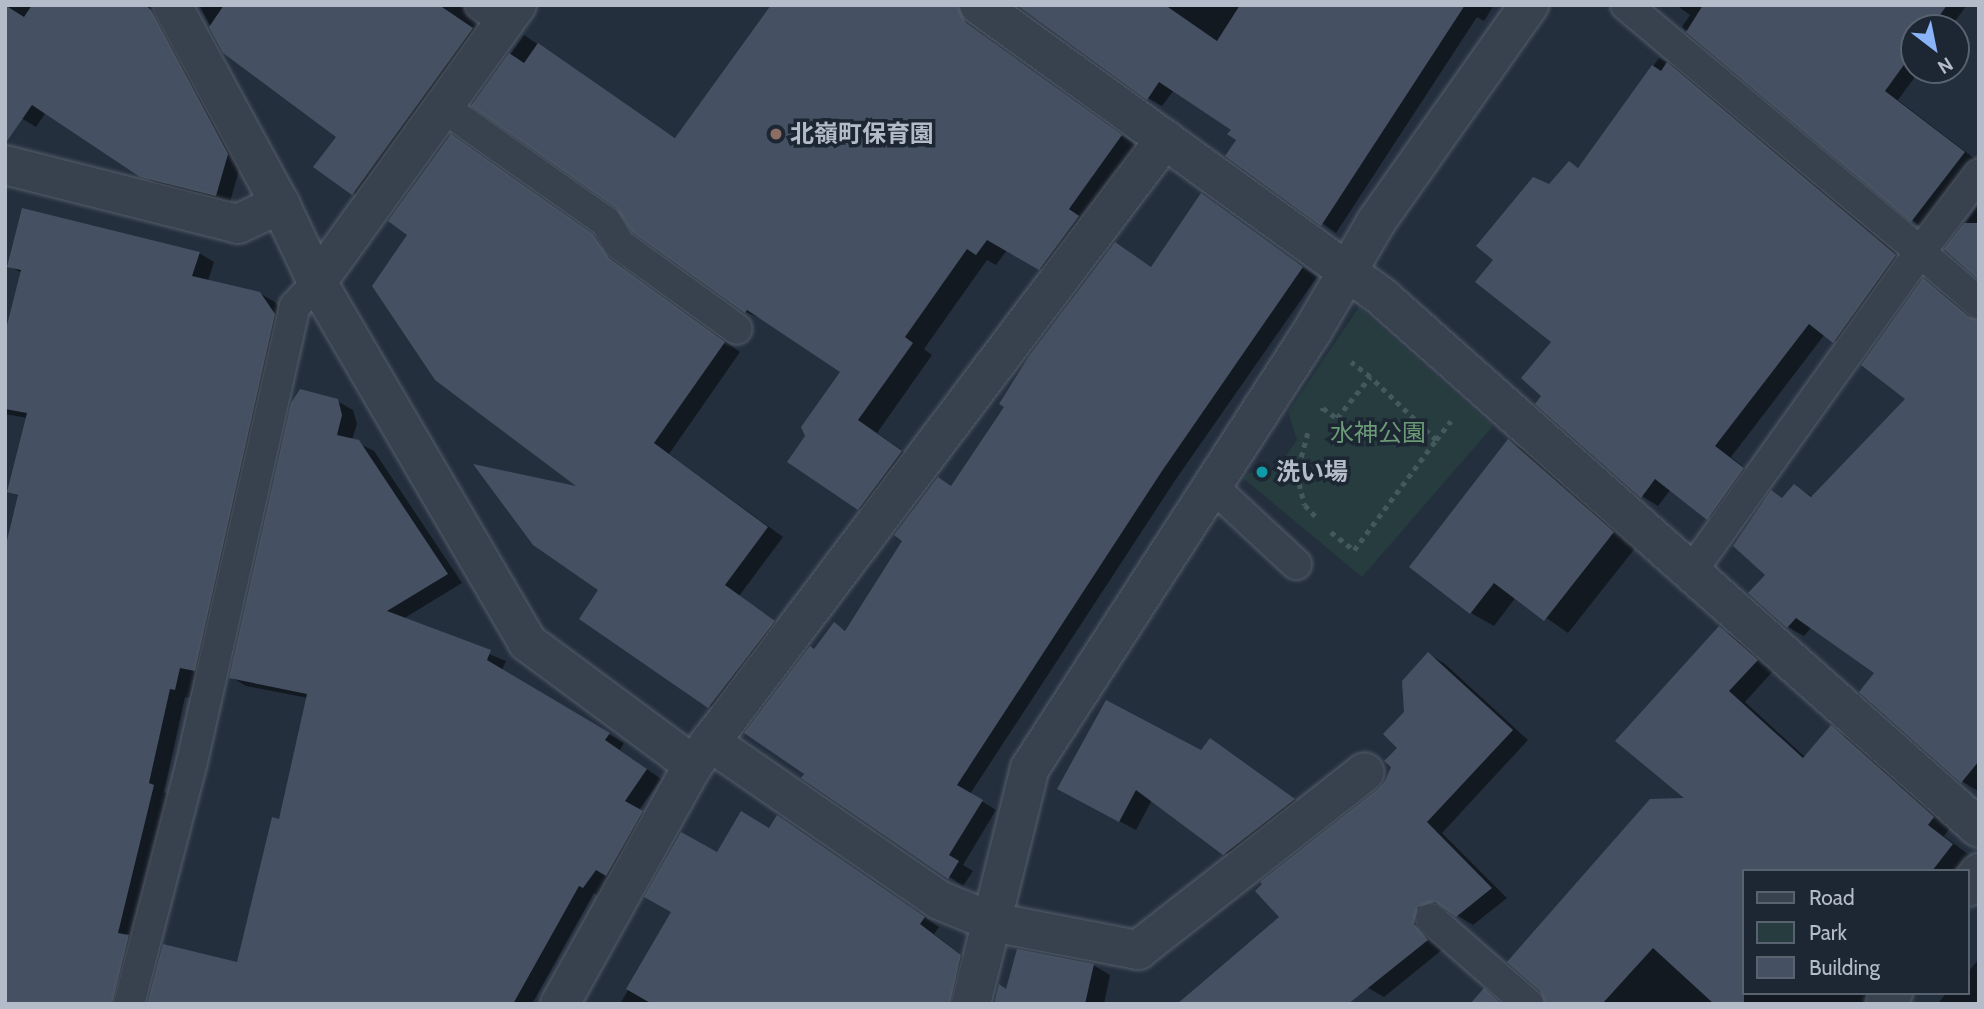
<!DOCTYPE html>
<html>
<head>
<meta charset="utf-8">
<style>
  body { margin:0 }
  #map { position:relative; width:1984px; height:1009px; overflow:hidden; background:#242f3e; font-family:Cabin,"Noto Sans JP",sans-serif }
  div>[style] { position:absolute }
  .green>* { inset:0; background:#263c3f }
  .shadow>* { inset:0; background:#0007 }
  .building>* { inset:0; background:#455162 }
  .path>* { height:4.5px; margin-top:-2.25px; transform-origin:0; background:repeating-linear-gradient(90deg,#44595c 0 5px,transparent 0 10px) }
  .roads { filter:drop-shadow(0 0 2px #565f6c) drop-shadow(0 0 2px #565f6c) }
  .service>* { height:30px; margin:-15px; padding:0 15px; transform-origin:15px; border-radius:15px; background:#38414e }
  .minor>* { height:38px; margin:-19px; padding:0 19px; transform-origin:19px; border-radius:19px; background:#38414e }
  .dots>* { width:19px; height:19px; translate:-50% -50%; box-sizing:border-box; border:4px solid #1d2633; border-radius:50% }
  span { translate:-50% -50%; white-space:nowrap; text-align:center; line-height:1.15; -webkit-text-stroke:7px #1d2633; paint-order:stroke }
  .poi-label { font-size:24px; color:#b4bcc9; font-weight:700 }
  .left { translate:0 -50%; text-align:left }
  .park-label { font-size:24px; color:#6b9a76 }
  .frame { position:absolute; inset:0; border:7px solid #b4bcc9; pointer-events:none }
  .legend { position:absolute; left:1742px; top:869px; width:228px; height:126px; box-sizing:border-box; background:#1d2633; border:2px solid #59626f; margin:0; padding:9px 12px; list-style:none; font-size:21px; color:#b4bcc9 }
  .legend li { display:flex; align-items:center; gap:14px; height:35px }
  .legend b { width:35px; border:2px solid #59626f }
  .north { position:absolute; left:1900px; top:14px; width:70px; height:70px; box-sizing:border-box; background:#1d2633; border:2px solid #59626f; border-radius:50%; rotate:148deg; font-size:19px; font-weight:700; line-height:28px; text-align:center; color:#b4bcc9 }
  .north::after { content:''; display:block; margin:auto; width:24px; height:32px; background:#8ab4f8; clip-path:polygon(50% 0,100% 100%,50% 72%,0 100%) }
</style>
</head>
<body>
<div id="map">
  <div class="green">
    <div style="clip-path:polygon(1359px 307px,1493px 426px,1362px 577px,1243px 478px,1248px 473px,1277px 469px,1297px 440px,1288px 412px)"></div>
  </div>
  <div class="shadow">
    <div style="clip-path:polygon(5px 5px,165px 5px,241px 163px,230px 202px,156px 184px,46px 112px,36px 127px,5px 108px)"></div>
    <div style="clip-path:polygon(199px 5px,479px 5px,477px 21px,489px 33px,367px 202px,316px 167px,338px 137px,224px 52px)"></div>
    <div style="clip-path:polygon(1020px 5px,1494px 5px,1484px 21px,1477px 17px,1336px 233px,1228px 156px,1238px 140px,1233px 129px,1174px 90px,1162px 106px,1148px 98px)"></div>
    <div style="clip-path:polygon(1676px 5px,1967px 5px,1950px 28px,1914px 28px,1914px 70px,1920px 70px,1898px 100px,1979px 162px,1932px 233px,1918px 225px,1682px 27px,1690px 15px)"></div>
    <div style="clip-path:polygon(969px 27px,1140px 148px,1060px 280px,1007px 250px,996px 265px,987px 260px,924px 349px,932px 355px,877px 433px,921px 464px,878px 520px,859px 509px,807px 436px,843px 371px,767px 321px,746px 312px,617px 206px,474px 105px,524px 35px,677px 139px)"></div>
    <div style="clip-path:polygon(1659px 58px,1676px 67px,1912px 266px,1851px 351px,1825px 334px,1731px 457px,1759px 479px,1724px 528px,1671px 489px,1658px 506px,1642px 496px,1544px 395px,1554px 342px,1549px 186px,1569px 163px,1579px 168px)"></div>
    <div style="clip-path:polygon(467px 145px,609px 245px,625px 269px,740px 352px,669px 454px,783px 537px,739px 596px,789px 631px,725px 716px,581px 618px,601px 589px,583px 490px)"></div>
    <div style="clip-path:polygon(1201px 195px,1317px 277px,1176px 479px,970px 794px,996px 810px,963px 865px,973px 871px,963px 886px,803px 778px,815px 650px,834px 624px,847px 632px,953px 487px,1116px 244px,1152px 268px)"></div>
    <div style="clip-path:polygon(1979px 204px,1979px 277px,1946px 249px)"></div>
    <div style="clip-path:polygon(199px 253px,214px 262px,208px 281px,259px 293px,275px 302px,289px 324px,210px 678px,196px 675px,190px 698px,185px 697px,164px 792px,169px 795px,128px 1004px,5px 1004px,20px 497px,9px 491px,27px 418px,5px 414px,5px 341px,22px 273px,9px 266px)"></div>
    <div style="clip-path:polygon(1924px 280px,1979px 320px,1978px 791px,1963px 782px,1861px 692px,1876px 673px,1812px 627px,1804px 636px,1788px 627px,1751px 593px,1767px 575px,1772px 492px,1784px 499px,1795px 486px,1813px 497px,1908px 399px)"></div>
    <div style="clip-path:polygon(337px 401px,353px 410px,357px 424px,352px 440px,374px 451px,462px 583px,403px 619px,506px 661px,502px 670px,624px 743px,620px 750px,661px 779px,639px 810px,657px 821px,599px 896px,594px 893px,532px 1004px,147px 1004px,238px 964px,281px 821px,308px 698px,246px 686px,231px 677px)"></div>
    <div style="clip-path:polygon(1509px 441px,1532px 454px,1636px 547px,1568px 633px,1516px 597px,1494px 626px,1471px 613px,1412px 567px)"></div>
    <div style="clip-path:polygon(1719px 628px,1736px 638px,1773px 671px,1745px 702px,1806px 758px,1831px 728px,1848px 737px,1950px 828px,1944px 836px,1969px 855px,1957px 871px,1744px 871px,1744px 993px,1877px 993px,1868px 1004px,1546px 1004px,1546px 997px,1509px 962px,1689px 800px)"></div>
    <div style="clip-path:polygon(1429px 654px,1445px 664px,1528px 740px,1442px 833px,1507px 898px,1473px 925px,1450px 911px,1434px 916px,1430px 934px,1443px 949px,1384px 997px,1368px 988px,1380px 790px,1386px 782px,1399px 747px,1406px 712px)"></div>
    <div style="clip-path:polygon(1211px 740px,1310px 810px,1241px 864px,1152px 800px,1136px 830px,1076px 798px,1202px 753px)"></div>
    <div style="clip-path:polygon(793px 826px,939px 927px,934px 934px,969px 961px,952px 1004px,620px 1004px,673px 912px,717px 854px,770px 830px)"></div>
    <div style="clip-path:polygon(1979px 959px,1979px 1004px,1938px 1004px,1946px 993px,1968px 993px,1968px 972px)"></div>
    <div style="clip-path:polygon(1093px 965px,1110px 975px,1104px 1004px,1028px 1004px)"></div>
  </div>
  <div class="building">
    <div style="clip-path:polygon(5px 5px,24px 17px,32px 5px,145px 5px,151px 10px,228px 154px,216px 196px,140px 177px,32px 105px,5px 144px)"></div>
    <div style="clip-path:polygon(224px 5px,439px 5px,473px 28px,352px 195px,313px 167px,336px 137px,223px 53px,209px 27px)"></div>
    <div style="clip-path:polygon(771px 5px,958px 5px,966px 23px,1122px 135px,1069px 209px,1079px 216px,1039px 270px,987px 240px,976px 255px,967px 249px,905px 337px,913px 343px,858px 420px,902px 451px,858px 510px,787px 462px,805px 436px,801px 427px,840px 372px,747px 310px,745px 313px,632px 232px,616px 208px,471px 106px,509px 53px,524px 63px,538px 43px,675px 138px)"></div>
    <div style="clip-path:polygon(1017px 5px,1165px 5px,1217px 41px,1240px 5px,1465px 5px,1321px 226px,1225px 156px,1236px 140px,1227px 134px,1231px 130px,1159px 82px,1147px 100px)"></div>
    <div style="clip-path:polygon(1703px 5px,1947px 5px,1931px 28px,1914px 28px,1914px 51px,1885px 91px,1965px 152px,1911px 222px,1686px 32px)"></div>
    <div style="clip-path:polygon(1667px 62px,1896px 255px,1833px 343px,1809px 324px,1715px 446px,1744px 468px,1707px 520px,1655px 479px,1641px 498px,1535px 404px,1541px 396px,1521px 378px,1551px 342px,1475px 282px,1493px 260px,1476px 246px,1533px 177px,1549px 184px,1569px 161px,1578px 168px,1652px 65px,1661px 71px)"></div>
    <div style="clip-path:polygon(451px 134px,593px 234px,609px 258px,725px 342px,654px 443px,768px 527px,725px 585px,775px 621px,708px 708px,579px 619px,598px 590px,533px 545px,473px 464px,576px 486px,435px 380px,372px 286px,407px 235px,388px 221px)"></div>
    <div style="clip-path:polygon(1201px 193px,1303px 267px,1162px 471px,957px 785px,983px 800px,949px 855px,959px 861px,948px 879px,801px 778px,804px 774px,744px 733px,810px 646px,814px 649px,834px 622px,845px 631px,902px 541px,894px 535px,938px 477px,951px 486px,1004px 407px,999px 404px,1029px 356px,1115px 242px,1151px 267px)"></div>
    <div style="clip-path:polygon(22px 208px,200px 252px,192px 276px,260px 292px,275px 314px,195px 671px,180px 668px,175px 690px,170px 689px,149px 783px,154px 785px,118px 933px,129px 935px,112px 1004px,5px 1004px,5px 549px,18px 495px,7px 492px,27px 413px,5px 409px,5px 333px,21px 270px,7px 267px)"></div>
    <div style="clip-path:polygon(1964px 223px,1979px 223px,1979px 280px,1944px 249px)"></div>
    <div style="clip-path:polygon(1923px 278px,1968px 316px,1979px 320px,1979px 761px,1961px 783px,1859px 692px,1874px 673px,1796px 618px,1787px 628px,1748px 593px,1765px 575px,1733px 546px,1771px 490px,1782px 498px,1794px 484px,1811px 497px,1905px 399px,1861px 365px)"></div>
    <div style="clip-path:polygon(300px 389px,338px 399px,342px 415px,337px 435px,359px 440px,448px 574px,387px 611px,491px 650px,487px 660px,610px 733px,605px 740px,647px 769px,625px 801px,643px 811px,606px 876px,596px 870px,583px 888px,579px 886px,513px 1004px,147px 1004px,163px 944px,237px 962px,272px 817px,279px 819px,307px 694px,229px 678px,291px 403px)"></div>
    <div style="clip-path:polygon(1508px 439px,1614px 532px,1544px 621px,1494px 583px,1470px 614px,1409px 567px)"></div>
    <div style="clip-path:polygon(1719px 626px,1758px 660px,1729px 691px,1803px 758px,1831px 725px,1934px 817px,1928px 825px,1953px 844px,1932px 871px,1744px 871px,1744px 1004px,1714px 1004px,1653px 948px,1602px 1004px,1545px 1004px,1540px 991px,1507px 962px,1650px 799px,1684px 798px,1615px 741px)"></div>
    <div style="clip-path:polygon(1428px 652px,1513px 730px,1427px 822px,1492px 888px,1456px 917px,1435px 902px,1418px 907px,1414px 924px,1428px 940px,1348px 1004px,1177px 1004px,1279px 917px,1255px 891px,1262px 884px,1260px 882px,1378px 789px,1385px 781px,1391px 767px,1384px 761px,1397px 748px,1383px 734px,1404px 712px,1402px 681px)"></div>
    <div style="clip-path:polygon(1106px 700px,1201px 750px,1210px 738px,1295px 799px,1223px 855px,1136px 790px,1119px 822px,1057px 789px)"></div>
    <div style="clip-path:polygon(741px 811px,769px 828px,777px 815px,925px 917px,920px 924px,961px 955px,950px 1004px,652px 1004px,626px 989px,671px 912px,644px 897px,681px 832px,717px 852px)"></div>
    <div style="clip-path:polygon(1017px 949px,1094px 964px,1085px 1004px,994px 1004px,999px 984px,1006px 989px)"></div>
    <div style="clip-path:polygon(1484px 988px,1501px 1004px,1470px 1004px)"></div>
  </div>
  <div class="path">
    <div style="left:1322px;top:411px;width:3px;rotate:-72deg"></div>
    <div style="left:1323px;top:408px;width:17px;rotate:36deg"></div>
    <div style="left:1337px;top:418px;width:53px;rotate:-51.2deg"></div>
    <div style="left:1370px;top:377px;width:24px;rotate:-142deg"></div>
    <div style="left:1308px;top:433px;width:42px;rotate:105deg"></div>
    <div style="left:1297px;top:474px;width:32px;rotate:76deg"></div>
    <div style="left:1305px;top:505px;width:19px;rotate:47deg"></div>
    <div style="left:1436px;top:440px;width:24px;rotate:-52deg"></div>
    <div style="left:1331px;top:532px;width:29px;rotate:38deg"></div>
    <div style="left:1354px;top:550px;width:137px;rotate:-53.3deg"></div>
    <div style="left:1436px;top:440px;width:91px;rotate:-136.3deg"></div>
  </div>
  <div class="roads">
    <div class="service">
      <div style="left:480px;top:5px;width:30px;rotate:34deg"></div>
      <div style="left:1626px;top:5px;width:384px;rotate:40deg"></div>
      <div style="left:1920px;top:252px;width:395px;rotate:125.6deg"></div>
      <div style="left:443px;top:107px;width:199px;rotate:35.2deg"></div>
      <div style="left:606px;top:222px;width:26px;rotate:59deg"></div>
      <div style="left:619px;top:244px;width:145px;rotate:35.8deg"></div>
      <div style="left:1979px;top:174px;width:98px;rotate:127.1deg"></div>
      <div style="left:1920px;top:252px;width:78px;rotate:40.8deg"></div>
      <div style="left:1212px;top:486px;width:115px;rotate:42.9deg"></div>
      <div style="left:1431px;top:919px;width:129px;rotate:41.2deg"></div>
      <div style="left:129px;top:1004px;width:250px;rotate:-75.4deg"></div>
      <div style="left:192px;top:762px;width:467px;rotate:-77.3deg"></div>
      <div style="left:295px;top:306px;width:33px;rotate:-47deg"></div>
    </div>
    <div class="minor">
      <div style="left:172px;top:5px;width:226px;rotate:61.5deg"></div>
      <div style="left:280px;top:204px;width:86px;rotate:64.6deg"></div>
      <div style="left:317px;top:282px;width:417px;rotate:59.7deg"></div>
      <div style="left:527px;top:642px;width:207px;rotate:36.5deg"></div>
      <div style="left:979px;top:5px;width:498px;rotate:35.9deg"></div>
      <div style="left:1382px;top:297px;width:799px;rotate:41.65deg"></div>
      <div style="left:5px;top:165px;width:240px;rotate:14.2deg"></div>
      <div style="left:238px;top:224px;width:47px;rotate:-25.5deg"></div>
      <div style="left:317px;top:282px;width:342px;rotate:-54.2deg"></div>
      <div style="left:710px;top:742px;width:278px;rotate:34.6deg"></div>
      <div style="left:939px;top:900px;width:57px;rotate:22.5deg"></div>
      <div style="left:992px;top:922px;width:149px;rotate:10.9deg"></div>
      <div style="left:1138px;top:950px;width:288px;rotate:-38.1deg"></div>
      <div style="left:1968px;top:887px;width:18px;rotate:-52deg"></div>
      <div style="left:560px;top:1004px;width:274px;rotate:-60.9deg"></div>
      <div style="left:693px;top:765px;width:784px;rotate:-52.98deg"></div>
      <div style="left:971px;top:1004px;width:243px;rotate:-76deg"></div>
      <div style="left:1030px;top:768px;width:521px;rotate:-57.13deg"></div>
      <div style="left:1313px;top:330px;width:125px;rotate:-59.7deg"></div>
      <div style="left:1376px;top:222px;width:266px;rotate:-54.8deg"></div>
      <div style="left:1885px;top:1004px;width:14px;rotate:-54deg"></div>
    </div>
  </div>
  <div class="dots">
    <div style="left:776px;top:134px;background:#8d6e63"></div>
    <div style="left:1262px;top:472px;background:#0f9aa8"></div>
  </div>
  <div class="poi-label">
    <span class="left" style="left:790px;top:134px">北嶺町保育園</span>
    <span class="left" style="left:1276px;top:472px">洗い場</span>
  </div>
  <div class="park-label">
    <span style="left:1378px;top:433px">水神公園</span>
  </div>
  <div class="frame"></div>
  <ul class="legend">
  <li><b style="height:9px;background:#38414e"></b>Road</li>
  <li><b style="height:19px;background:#263c3f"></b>Park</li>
  <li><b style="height:19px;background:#455162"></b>Building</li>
  </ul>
  <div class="north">N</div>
</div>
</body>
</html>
